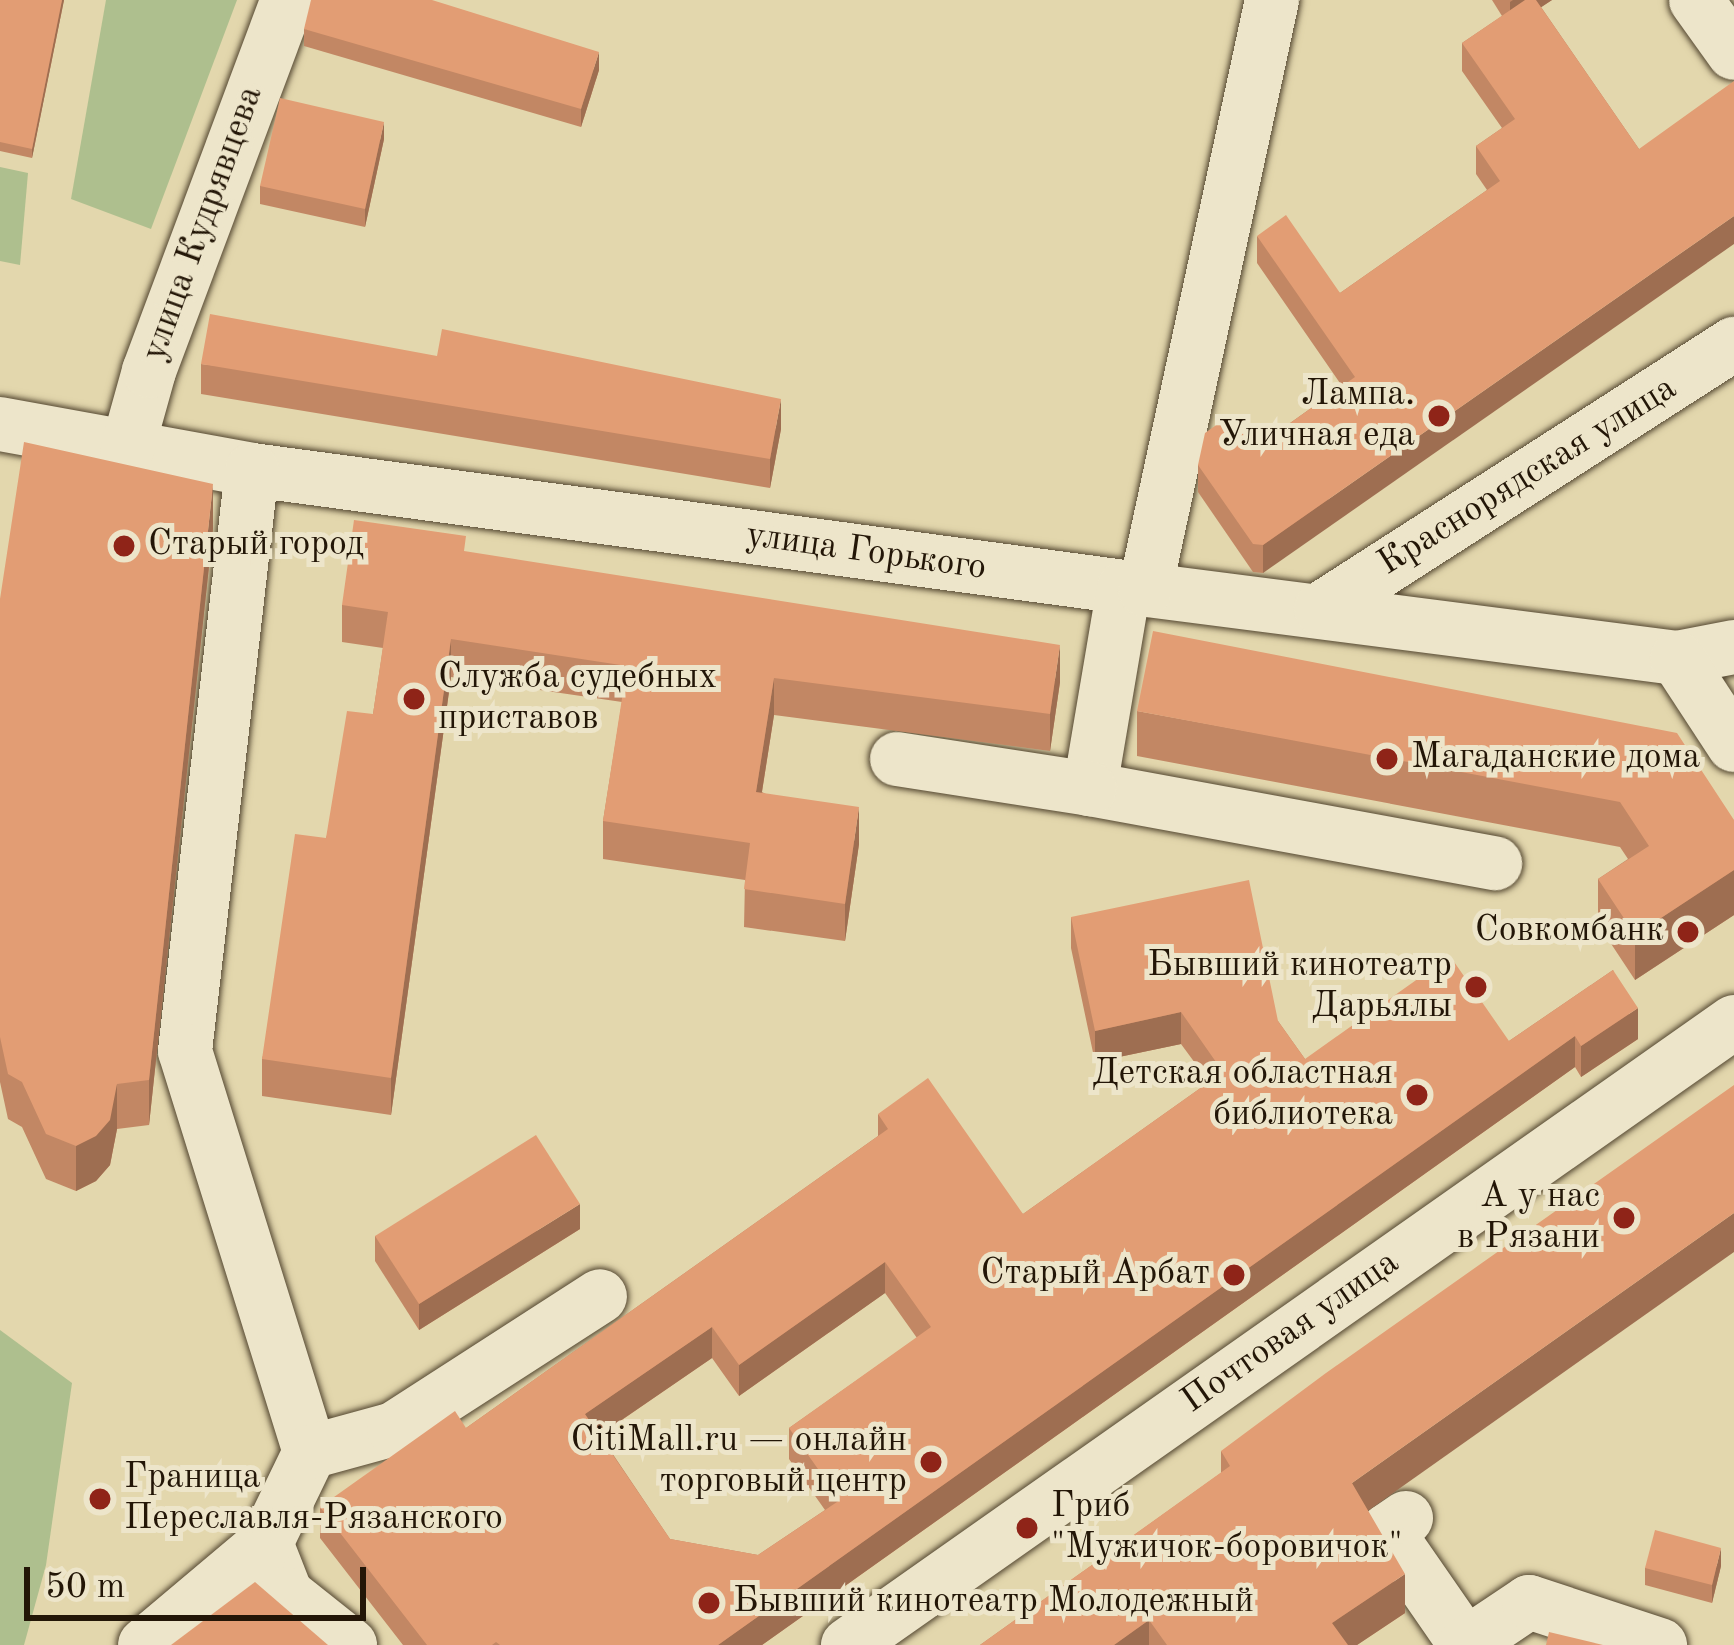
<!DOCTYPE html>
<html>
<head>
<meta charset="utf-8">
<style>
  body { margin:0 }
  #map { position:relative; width:1734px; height:1645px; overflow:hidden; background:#e3d7ad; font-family:"Old Standard TT",serif }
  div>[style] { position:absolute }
  .green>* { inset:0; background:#aebf8e }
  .roads { filter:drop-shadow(0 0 3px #534630) drop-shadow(0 0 3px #534630) }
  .minor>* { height:54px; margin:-27px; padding:0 27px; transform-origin:27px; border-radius:27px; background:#ede5ca }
  .wall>* { inset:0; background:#c28764 }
  .shaded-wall>* { inset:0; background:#9e6e51 }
  .building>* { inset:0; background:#e29d74 }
  .dots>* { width:33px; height:33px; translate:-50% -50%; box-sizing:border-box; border:6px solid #ede5ca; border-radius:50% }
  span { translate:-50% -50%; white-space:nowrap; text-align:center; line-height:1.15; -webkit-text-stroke:10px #ede5ca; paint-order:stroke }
  .street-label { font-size:36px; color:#231607 }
  .poi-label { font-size:36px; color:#231607 }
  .right { translate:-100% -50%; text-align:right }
  .left { translate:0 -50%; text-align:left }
  .scale { position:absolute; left:24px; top:1567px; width:342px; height:54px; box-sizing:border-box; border:6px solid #231607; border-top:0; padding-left:15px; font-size:36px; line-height:42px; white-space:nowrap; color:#231607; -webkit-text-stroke:9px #ede5ca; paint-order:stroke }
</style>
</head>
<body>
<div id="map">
  <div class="green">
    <div style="clip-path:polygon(106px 0,237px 0,151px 229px,71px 199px)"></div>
    <div style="clip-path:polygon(0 167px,28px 173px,20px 265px,0 261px)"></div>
    <div style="clip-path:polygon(0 1330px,72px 1383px,46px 1565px,24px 1645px,0 1645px)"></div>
  </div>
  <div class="roads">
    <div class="minor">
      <div style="left:1696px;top:0;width:65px;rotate:54.4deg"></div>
      <div style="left:0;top:424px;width:256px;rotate:10.3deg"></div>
      <div style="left:252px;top:470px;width:880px;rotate:7.64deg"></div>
      <div style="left:1124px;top:587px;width:558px;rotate:7.32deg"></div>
      <div style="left:1677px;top:658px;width:58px;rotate:-10.9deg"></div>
      <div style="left:127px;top:450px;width:82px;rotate:-74.4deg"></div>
      <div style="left:149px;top:371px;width:396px;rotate:-69.5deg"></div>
      <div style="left:252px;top:470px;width:585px;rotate:96.58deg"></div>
      <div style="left:185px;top:1051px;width:420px;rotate:72.7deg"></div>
      <div style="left:310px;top:1452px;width:101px;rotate:115.8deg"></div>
      <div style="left:266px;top:1543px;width:55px;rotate:68.6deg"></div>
      <div style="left:286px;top:1594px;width:82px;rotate:38.6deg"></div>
      <div style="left:1124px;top:587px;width:205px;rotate:99.6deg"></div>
      <div style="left:1090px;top:789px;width:412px;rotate:10.4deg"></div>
      <div style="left:1145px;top:590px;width:604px;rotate:-77.85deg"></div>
      <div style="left:1321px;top:609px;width:491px;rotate:-32.7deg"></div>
      <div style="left:1677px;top:658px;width:104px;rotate:56.8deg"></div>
      <div style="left:897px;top:759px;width:195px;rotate:8.8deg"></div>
      <div style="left:310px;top:1452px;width:87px;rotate:-15.3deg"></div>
      <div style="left:394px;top:1429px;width:245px;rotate:-32.8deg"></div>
      <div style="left:1406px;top:1518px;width:23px;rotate:146deg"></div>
      <div style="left:1387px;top:1531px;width:139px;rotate:55.3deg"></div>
      <div style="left:145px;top:1645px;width:158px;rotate:-40.1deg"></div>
      <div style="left:848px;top:1645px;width:1083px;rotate:-35.11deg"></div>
      <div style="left:1465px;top:1645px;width:77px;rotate:-33.9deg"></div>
      <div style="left:1529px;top:1602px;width:138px;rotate:18.2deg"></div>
    </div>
  </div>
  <div class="wall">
    <div style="clip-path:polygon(0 0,64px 0,32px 158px,0 151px)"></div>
    <div style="clip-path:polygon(1492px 0,1552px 0,1541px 7px,1639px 149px,1263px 573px,1253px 572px,1198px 492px,1198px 465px,1255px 448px,1342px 386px,1257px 263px,1257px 236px,1340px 293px,1487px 190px,1476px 174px,1476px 146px,1502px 128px,1462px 71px,1462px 43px,1502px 16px)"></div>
    <div style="clip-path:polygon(304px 29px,599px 70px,581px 127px,304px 46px)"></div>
    <div style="clip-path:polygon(384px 139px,365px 227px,260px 204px,260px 186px)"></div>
    <div style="clip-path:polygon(201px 364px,781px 429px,770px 488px,201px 394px)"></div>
    <div style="clip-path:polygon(213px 529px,149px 1125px,117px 1129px,110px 1165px,96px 1181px,76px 1191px,46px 1179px,22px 1127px,8px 1119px,0 1082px,0 599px)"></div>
    <div style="clip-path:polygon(466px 552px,1060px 682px,1050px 751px,774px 715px,762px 792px,859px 844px,845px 941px,744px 927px,745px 880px,603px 859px,603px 821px,622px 702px,451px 677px,391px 1115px,262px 1096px,262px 1059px,326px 838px,373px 714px,383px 648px,342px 642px,342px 605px)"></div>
    <div style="clip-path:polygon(1137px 711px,1734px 820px,1734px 915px,1635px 980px,1598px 924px,1598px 879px,1628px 859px,1620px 847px,1137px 756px)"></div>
    <div style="clip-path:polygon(evenodd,1071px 917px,1278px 1021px,1305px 1059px,1509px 1041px,1613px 970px,1638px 1039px,1581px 1077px,1575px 1067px,762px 1645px,403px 1645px,320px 1538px,320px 1507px,466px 1428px,878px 1136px,878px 1114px,1023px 1214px,1209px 1082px,1181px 1044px,1095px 1062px,1071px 948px,1071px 917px,885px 1293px,917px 1338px,789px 1428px,789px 1459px,825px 1510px,758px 1555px,670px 1539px,600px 1435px,712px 1358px,739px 1396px,885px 1293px)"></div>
    <div style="clip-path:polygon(580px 1229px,419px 1330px,375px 1261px,375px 1236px)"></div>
    <div style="clip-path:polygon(1221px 1451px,1368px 1511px,1405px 1613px,1357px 1645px,980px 1645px,1221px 1473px)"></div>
    <div style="clip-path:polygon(1721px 1566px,1712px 1603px,1645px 1585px,1645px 1568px)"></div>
  </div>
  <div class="shaded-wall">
    <div style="clip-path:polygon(62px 0,64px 0,32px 158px,32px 149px)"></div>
    <div style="clip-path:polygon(1513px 0,1552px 0,1510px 28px,1510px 2px)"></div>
    <div style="clip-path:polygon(599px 52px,599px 70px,581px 127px,581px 109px)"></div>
    <div style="clip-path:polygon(384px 122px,384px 139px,365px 227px,365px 209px)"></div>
    <div style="clip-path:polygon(1734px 216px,1734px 244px,1263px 573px,1263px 545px)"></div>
    <div style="clip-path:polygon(781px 399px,781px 429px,770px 488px,770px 459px)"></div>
    <div style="clip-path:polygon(213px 484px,213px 529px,149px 1125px,149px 1080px)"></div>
    <div style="clip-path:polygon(451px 639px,451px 677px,391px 1115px,391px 1078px)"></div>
    <div style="clip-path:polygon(1060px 645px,1060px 682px,1050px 751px,1050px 714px)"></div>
    <div style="clip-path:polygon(774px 678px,774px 715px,756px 829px,756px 792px)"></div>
    <div style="clip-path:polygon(859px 807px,859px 844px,845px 941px,845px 904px)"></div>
    <div style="clip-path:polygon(1734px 870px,1734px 915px,1635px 980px,1635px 935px)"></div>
    <div style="clip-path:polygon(1638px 1008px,1638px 1039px,1581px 1077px,1581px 1046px)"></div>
    <div style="clip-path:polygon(1181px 1012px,1181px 1044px,1095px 1062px,1095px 1031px)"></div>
    <div style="clip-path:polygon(1575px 1036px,1575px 1067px,762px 1645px,718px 1645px)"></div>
    <div style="clip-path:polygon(117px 1084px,117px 1129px,110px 1165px,96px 1181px,76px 1191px,76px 1146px)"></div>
    <div style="clip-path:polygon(580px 1204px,580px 1229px,419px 1330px,419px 1304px)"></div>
    <div style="clip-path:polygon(1734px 1213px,1734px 1252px,1352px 1522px,1352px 1483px)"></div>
    <div style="clip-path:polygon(885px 1262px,885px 1293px,739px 1396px,739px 1365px)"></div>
    <div style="clip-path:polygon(712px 1327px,712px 1358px,585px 1445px,585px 1414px)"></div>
    <div style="clip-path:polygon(1721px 1548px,1721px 1566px,1712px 1603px,1712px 1585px)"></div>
    <div style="clip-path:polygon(1405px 1574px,1405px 1613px,1357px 1645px,1332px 1645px,1332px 1623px)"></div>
    <div style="clip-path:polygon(1149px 1620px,1149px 1645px,1114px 1645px)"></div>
  </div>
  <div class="building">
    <div style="clip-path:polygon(0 0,62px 0,32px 149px,0 142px)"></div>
    <div style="clip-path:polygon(311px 0,432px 0,599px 52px,581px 109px,304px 29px)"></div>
    <div style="clip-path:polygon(1525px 0,1536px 0,1639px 149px,1734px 81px,1734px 216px,1263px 545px,1253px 544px,1198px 465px,1205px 433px,1232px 414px,1255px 448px,1355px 377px,1257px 236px,1286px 215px,1340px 293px,1500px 181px,1476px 146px,1515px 119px,1462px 43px)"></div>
    <div style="clip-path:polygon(280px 98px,384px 122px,365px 209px,260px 186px)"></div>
    <div style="clip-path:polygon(210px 314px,437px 356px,442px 329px,781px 399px,770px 459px,201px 364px)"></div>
    <div style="clip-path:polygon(24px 442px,213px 484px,149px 1080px,117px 1084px,110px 1120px,96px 1136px,76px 1146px,46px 1134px,22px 1082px,8px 1074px,0 1037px,0 599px)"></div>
    <div style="clip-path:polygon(354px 520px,466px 536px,464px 551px,1060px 645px,1050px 714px,774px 678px,756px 792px,859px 807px,845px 904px,744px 889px,750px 843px,603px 821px,627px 666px,451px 639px,391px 1078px,262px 1059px,295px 834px,326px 838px,347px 711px,373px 714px,388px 612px,342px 605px)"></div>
    <div style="clip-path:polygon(1153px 631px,1677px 733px,1734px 820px,1734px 870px,1635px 935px,1598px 879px,1649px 846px,1620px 802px,1137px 711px)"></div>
    <div style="clip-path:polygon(evenodd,1249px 880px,1278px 1021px,1305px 1059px,1450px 956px,1509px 1041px,1613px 970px,1638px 1008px,1581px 1046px,1575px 1036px,718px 1645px,500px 1645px,496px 1642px,492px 1645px,427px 1645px,320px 1507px,455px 1411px,466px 1428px,888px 1129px,878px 1114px,928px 1078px,1023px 1214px,1223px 1072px,1181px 1012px,1095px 1031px,1071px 917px,1249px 880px,885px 1262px,931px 1327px,789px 1428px,840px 1500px,758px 1555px,670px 1539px,585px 1414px,712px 1327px,739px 1365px,885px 1262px)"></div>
    <div style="clip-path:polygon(1734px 1085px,1734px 1213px,1352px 1483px,1405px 1574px,1332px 1623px,1348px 1645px,1167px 1645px,1149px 1620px,1114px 1645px,980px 1645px,1230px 1466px,1221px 1451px,1326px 1373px)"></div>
    <div style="clip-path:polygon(536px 1135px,580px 1204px,419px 1304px,375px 1236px)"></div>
    <div style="clip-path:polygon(1655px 1530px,1721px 1548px,1712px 1585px,1645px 1568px)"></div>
    <div style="clip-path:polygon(255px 1582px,328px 1645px,171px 1645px)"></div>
    <div style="clip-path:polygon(1549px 1632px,1603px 1645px,1546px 1645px)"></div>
  </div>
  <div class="dots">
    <div style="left:1439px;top:416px;background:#8f2418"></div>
    <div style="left:124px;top:546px;background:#8f2418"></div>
    <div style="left:414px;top:699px;background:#8f2418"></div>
    <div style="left:1387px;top:759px;background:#8f2418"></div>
    <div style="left:1688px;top:932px;background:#8f2418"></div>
    <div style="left:1476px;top:987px;background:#8f2418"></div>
    <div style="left:1417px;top:1095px;background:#8f2418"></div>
    <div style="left:1624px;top:1218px;background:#8f2418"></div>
    <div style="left:1234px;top:1275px;background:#8f2418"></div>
    <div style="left:931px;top:1462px;background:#8f2418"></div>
    <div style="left:100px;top:1499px;background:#8f2418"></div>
    <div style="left:1027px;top:1528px;background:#8f2418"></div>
    <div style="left:709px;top:1603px;background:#8f2418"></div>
  </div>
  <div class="street-label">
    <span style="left:204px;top:224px;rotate:-70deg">улица Кудрявцева</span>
    <span style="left:1528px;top:477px;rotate:-32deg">Краснорядская улица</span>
    <span style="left:866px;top:553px;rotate:8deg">улица Горького</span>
    <span style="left:1291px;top:1333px;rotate:-35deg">Почтовая улица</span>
  </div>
  <div class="poi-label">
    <span class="right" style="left:1415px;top:416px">Лампа.<br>Уличная еда</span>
    <span class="left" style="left:148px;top:546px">Старый город</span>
    <span class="left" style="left:438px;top:699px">Служба судебных<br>приставов</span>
    <span class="left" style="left:1411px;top:759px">Магаданские дома</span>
    <span class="right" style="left:1664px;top:932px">Совкомбанк</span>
    <span class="right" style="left:1452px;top:987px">Бывший кинотеатр<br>Дарьялы</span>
    <span class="right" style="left:1393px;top:1095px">Детская областная<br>библиотека</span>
    <span class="right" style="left:1600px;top:1218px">А у нас<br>в Рязани</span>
    <span class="right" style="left:1210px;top:1275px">Старый Арбат</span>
    <span class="right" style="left:907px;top:1462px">CitiMall.ru — онлайн<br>торговый центр</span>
    <span class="left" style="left:124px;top:1499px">Граница<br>Переславля-Рязанского</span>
    <span class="left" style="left:1051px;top:1528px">Гриб<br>"Мужичок-боровичок"</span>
    <span class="left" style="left:733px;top:1603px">Бывший кинотеатр Молодежный</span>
  </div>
  <div class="scale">50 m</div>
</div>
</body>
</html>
